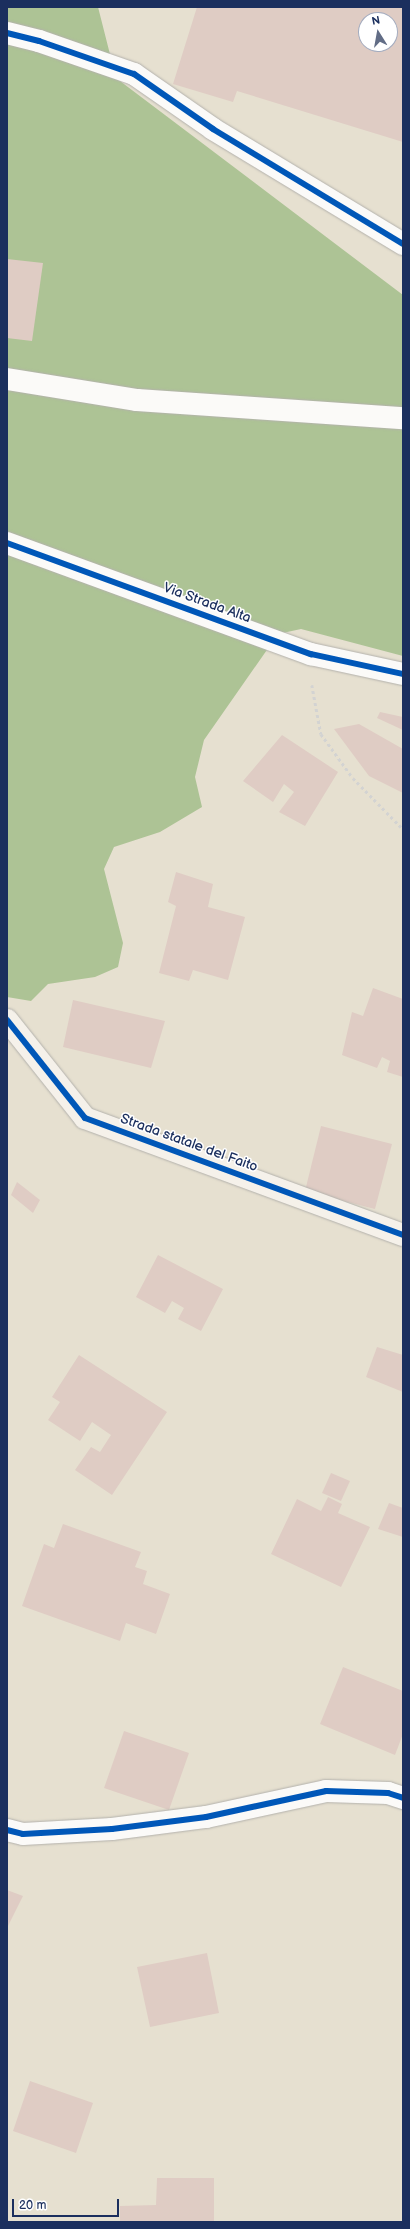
<!DOCTYPE html>
<html>
<head>
<meta charset="utf-8">
<style>
  body { margin:0 }
  #map { position:relative; width:410px; height:2229px; overflow:hidden; background:#e6e0d0; font-family:"Balsamiq Sans",sans-serif }
  div>[style] { position:absolute }
  .forest>* { inset:0; background:#adc395 }
  .building>* { inset:0; background:#dfccc4 }
  .path>* { height:2.5px; margin-top:-1.25px; transform-origin:0; background:repeating-linear-gradient(90deg,#d3d3d2 0 3px,transparent 0 6px) }
  .roads { filter:drop-shadow(0 0 1px #b3b1ac) drop-shadow(0 0 1px #b3b1ac) }
  .street>* { height:22px; margin:-11px; padding:0 11px; transform-origin:11px; border-radius:11px; background:#fbfaf8 }
  .secondary>* { height:22px; margin:-11px; padding:0 11px; transform-origin:11px; border-radius:11px; background:#f5f1ea }
  .cycleway>* { height:6px; margin:-3px; padding:0 3px; transform-origin:3px; border-radius:3px; background:#0057b8 }
  span { translate:-50% -50%; white-space:nowrap; text-align:center; line-height:1.15; -webkit-text-stroke:3px #fff; paint-order:stroke }
  .street-label { font-size:14px; color:#1b2f5e }
  .frame { position:absolute; inset:0; border:8px solid #1b2f5e; pointer-events:none }
  .north { position:absolute; left:358px; top:12px; width:40px; height:40px; box-sizing:border-box; background:#fff; border:1px solid #a4acbf; border-radius:50%; rotate:349deg; font-size:11px; font-weight:700; line-height:16px; text-align:center; color:#1b2f5e }
  .north::after { content:''; display:block; margin:auto; width:14px; height:18px; background:#626d86; clip-path:polygon(50% 0,100% 100%,50% 72%,0 100%) }
  .scale { position:absolute; left:12px; top:2199px; width:107px; height:18px; box-sizing:border-box; border:2px solid #1b2f5e; border-top:0; padding-left:5px; font-size:12px; line-height:14px; white-space:nowrap; color:#1b2f5e; -webkit-text-stroke:3px #fff; paint-order:stroke }
</style>
</head>
<body>
<div id="map">
  <div class="forest">
    <div style="clip-path:polygon(7px 7px,98px 7px,116px 78px,403px 295px,403px 656px,301px 629px,278px 634px,204px 740px,195px 777px,202px 807px,160px 832px,114px 847px,104px 869px,123px 943px,118px 967px,95px 977px,48px 984px,31px 1001px,7px 997px)"></div>
  </div>
  <div class="building">
    <div style="clip-path:polygon(evenodd,197px 7px,403px 7px,403px 142px,237px 91px,233px 102px,173px 84px,197px 7px,366px 20px,390px 20px,390px 44px,366px 44px,366px 20px)"></div>
    <div style="clip-path:polygon(7px 259px,43px 263px,32px 341px,7px 338px)"></div>
    <div style="clip-path:polygon(380px 712px,403px 717px,403px 730px,377px 718px)"></div>
    <div style="clip-path:polygon(359px 724px,403px 749px,403px 793px,369px 776px,334px 729px)"></div>
    <div style="clip-path:polygon(282px 735px,338px 772px,305px 826px,279px 812px,294px 792px,284px 784px,273px 802px,243px 781px)"></div>
    <div style="clip-path:polygon(176px 872px,213px 884px,208px 907px,245px 917px,228px 980px,193px 970px,189px 981px,159px 973px,176px 906px,168px 902px)"></div>
    <div style="clip-path:polygon(373px 988px,403px 999px,403px 1077px,387px 1072px,390px 1061px,382px 1057px,377px 1068px,342px 1055px,352px 1012px,363px 1016px)"></div>
    <div style="clip-path:polygon(73px 1000px,165px 1021px,151px 1068px,63px 1047px)"></div>
    <div style="clip-path:polygon(321px 1126px,392px 1144px,375px 1209px,305px 1191px)"></div>
    <div style="clip-path:polygon(17px 1182px,40px 1200px,33px 1213px,11px 1195px)"></div>
    <div style="clip-path:polygon(158px 1255px,223px 1289px,201px 1331px,178px 1319px,184px 1308px,172px 1301px,165px 1313px,136px 1297px)"></div>
    <div style="clip-path:polygon(377px 1347px,403px 1355px,403px 1392px,366px 1377px)"></div>
    <div style="clip-path:polygon(79px 1355px,167px 1412px,112px 1495px,75px 1470px,91px 1447px,100px 1452px,111px 1435px,92px 1422px,80px 1441px,48px 1420px,60px 1402px,52px 1397px)"></div>
    <div style="clip-path:polygon(331px 1473px,350px 1481px,341px 1501px,322px 1493px)"></div>
    <div style="clip-path:polygon(328px 1497px,342px 1504px,338px 1513px,370px 1527px,341px 1587px,271px 1554px,297px 1499px,321px 1511px)"></div>
    <div style="clip-path:polygon(389px 1503px,403px 1508px,403px 1537px,378px 1529px)"></div>
    <div style="clip-path:polygon(63px 1524px,141px 1552px,135px 1567px,147px 1571px,143px 1584px,170px 1594px,156px 1634px,126px 1623px,120px 1641px,22px 1606px,44px 1544px,54px 1548px)"></div>
    <div style="clip-path:polygon(343px 1667px,403px 1691px,403px 1734px,395px 1755px,320px 1724px)"></div>
    <div style="clip-path:polygon(124px 1731px,189px 1753px,169px 1810px,104px 1788px)"></div>
    <div style="clip-path:polygon(7px 1890px,23px 1896px,7px 1928px)"></div>
    <div style="clip-path:polygon(207px 1953px,219px 2013px,150px 2027px,137px 1967px)"></div>
    <div style="clip-path:polygon(30px 2081px,93px 2103px,76px 2153px,13px 2131px)"></div>
    <div style="clip-path:polygon(157px 2178px,214px 2178px,214px 2222px,120px 2222px,120px 2206px,156px 2205px)"></div>
  </div>
  <div class="path">
    <div style="left:312px;top:685px;width:50px;rotate:79.6deg"></div>
    <div style="left:321px;top:734px;width:54px;rotate:54deg"></div>
    <div style="left:353px;top:778px;width:71px;rotate:45.6deg"></div>
  </div>
  <div class="roads">
    <div class="street">
      <div style="left:7px;top:33px;width:33px;rotate:14deg"></div>
      <div style="left:39px;top:41px;width:101px;rotate:19.2deg"></div>
      <div style="left:134px;top:74px;width:96px;rotate:34.8deg"></div>
      <div style="left:213px;top:129px;width:222px;rotate:31.2deg"></div>
      <div style="left:7px;top:379px;width:132px;rotate:9.2deg"></div>
      <div style="left:137px;top:400px;width:267px;rotate:3.9deg"></div>
      <div style="left:7px;top:543px;width:324px;rotate:20.1deg"></div>
      <div style="left:311px;top:654px;width:94px;rotate:12.3deg"></div>
      <div style="left:7px;top:1830px;width:16px;rotate:14deg"></div>
      <div style="left:23px;top:1834px;width:89px;rotate:-3.2deg"></div>
      <div style="left:112px;top:1829px;width:95px;rotate:-7.3deg"></div>
      <div style="left:206px;top:1817px;width:123px;rotate:-12.2deg"></div>
      <div style="left:326px;top:1791px;width:62px;rotate:1.8deg"></div>
      <div style="left:388px;top:1793px;width:16px;rotate:18deg"></div>
    </div>
    <div class="secondary">
      <div style="left:7px;top:1020px;width:125px;rotate:51.5deg"></div>
      <div style="left:85px;top:1118px;width:339px;rotate:20.2deg"></div>
    </div>
  </div>
  <div class="cycleway">
    <div style="left:7px;top:33px;width:33px;rotate:14deg"></div>
    <div style="left:39px;top:41px;width:101px;rotate:19.2deg"></div>
    <div style="left:134px;top:74px;width:96px;rotate:34.8deg"></div>
    <div style="left:213px;top:129px;width:222px;rotate:31.2deg"></div>
    <div style="left:7px;top:543px;width:324px;rotate:20.1deg"></div>
    <div style="left:311px;top:654px;width:94px;rotate:12.3deg"></div>
    <div style="left:7px;top:1020px;width:125px;rotate:51.5deg"></div>
    <div style="left:85px;top:1118px;width:339px;rotate:20.2deg"></div>
    <div style="left:7px;top:1830px;width:16px;rotate:14deg"></div>
    <div style="left:23px;top:1834px;width:89px;rotate:-3.2deg"></div>
    <div style="left:112px;top:1829px;width:95px;rotate:-7.3deg"></div>
    <div style="left:206px;top:1817px;width:123px;rotate:-12.2deg"></div>
    <div style="left:326px;top:1791px;width:62px;rotate:1.8deg"></div>
    <div style="left:388px;top:1793px;width:16px;rotate:18deg"></div>
  </div>
  <div class="street-label">
    <span style="left:207px;top:603px;rotate:20deg">Via Strada Alta</span>
    <span style="left:189px;top:1143px;rotate:20deg">Strada statale del Faito</span>
  </div>
  <div class="frame"></div>
  <div class="north">N</div>
  <div class="scale">20 m</div>
</div>
</body>
</html>
